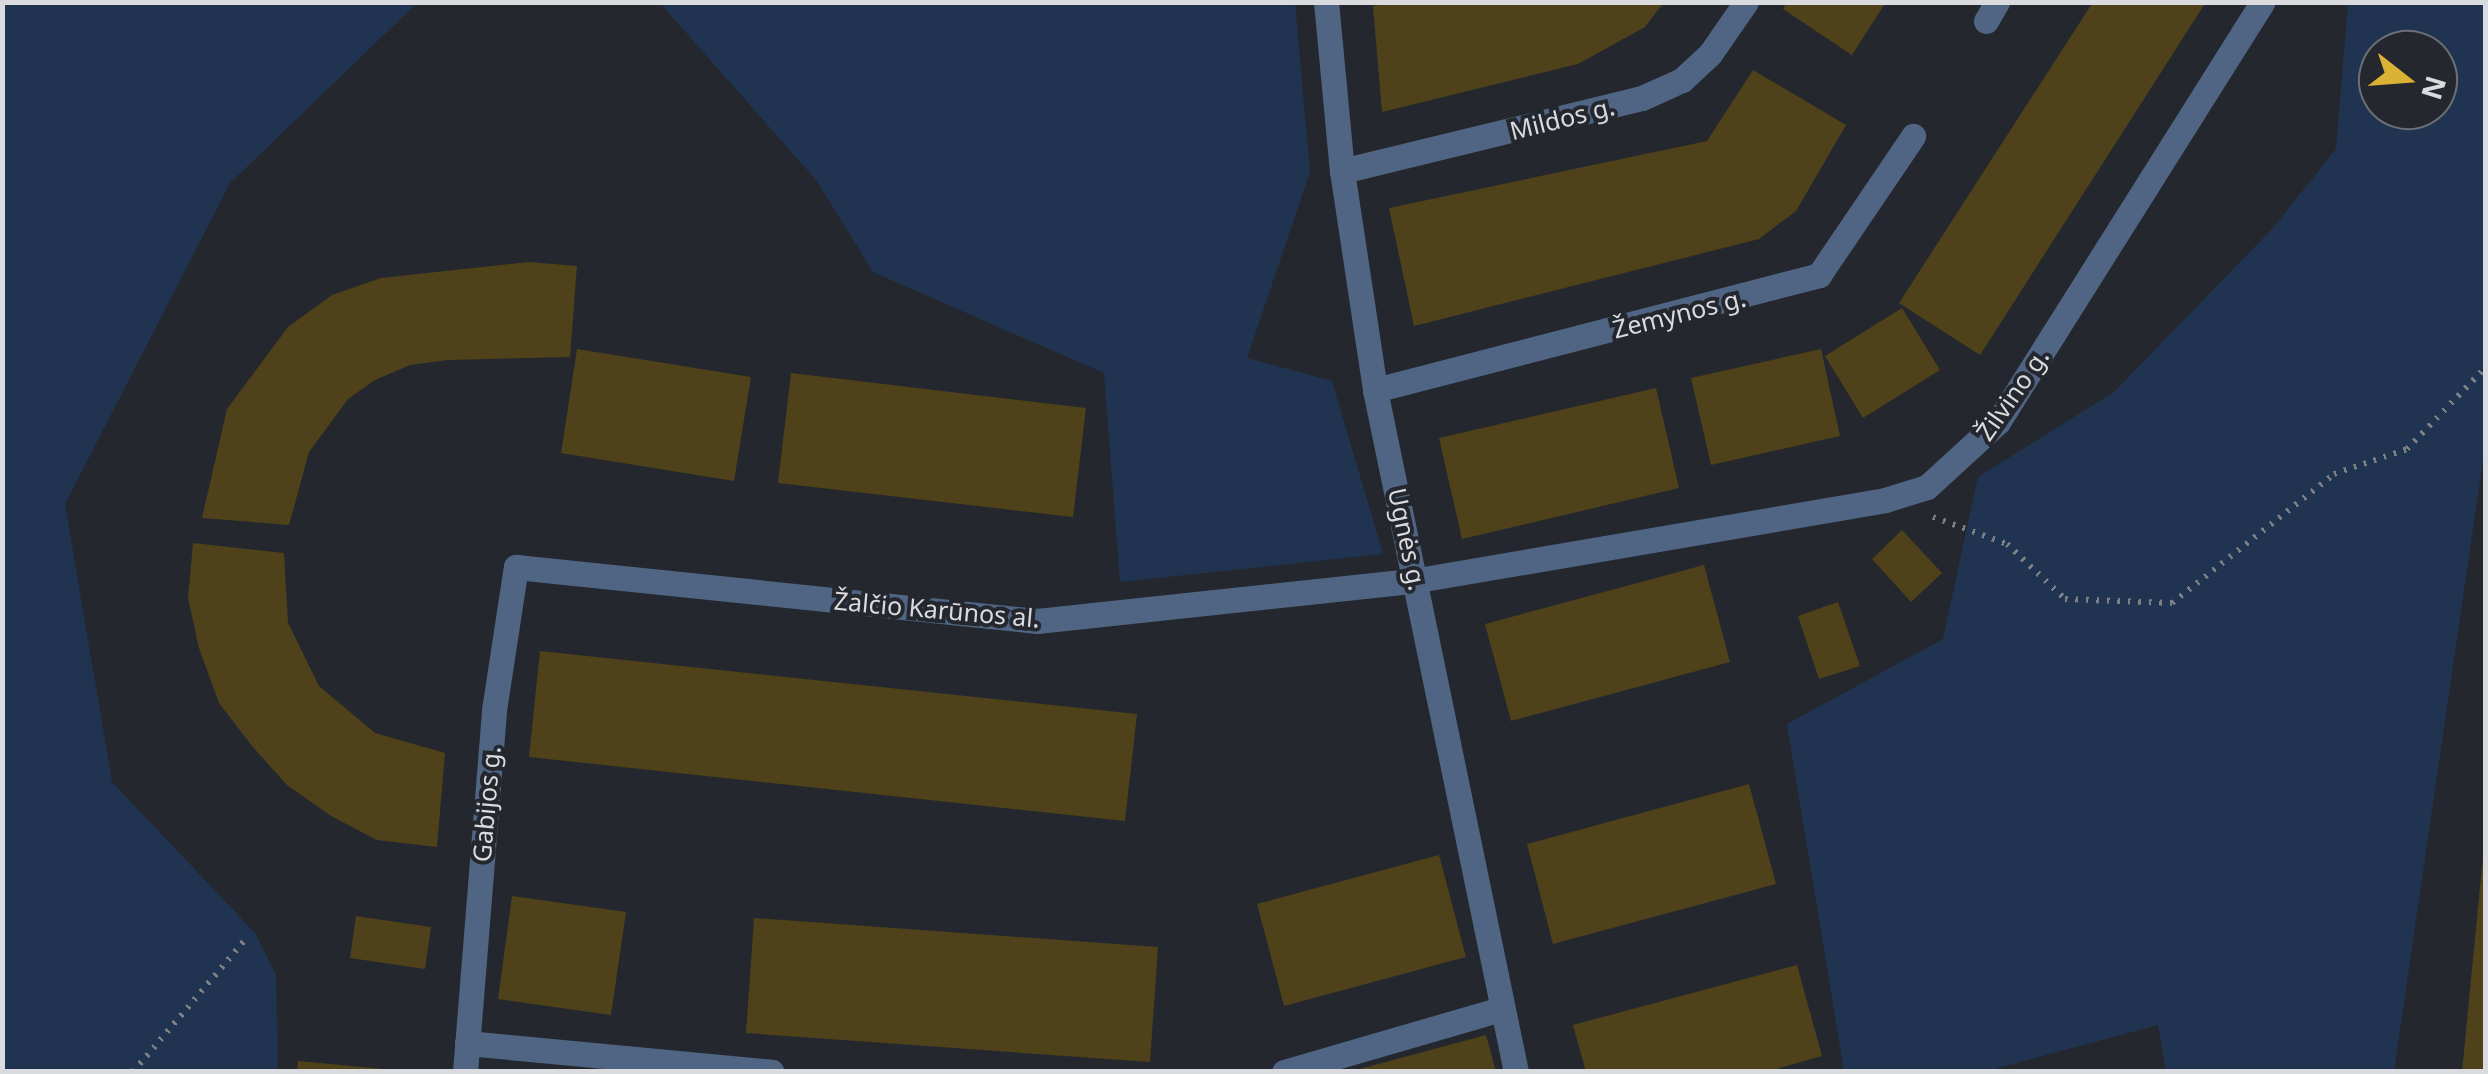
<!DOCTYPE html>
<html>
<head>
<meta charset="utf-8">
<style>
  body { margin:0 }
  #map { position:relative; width:2488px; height:1074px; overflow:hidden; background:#24282e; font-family:"Noto Sans",sans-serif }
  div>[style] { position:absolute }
  .green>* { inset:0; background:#203451 }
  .building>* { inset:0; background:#4f4119 }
  .path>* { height:6px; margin-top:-3px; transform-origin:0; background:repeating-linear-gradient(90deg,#7c7f84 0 2.5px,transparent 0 10.5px) }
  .street>* { height:25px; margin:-12.5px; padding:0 12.5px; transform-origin:12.5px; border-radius:12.5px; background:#506583 }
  span { translate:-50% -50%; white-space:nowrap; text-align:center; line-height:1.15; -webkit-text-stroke:8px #24282e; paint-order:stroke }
  .street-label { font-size:25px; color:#d9dbdf }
  .frame { position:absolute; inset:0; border:5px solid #d9dbdf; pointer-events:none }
  .north { position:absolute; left:2358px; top:30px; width:100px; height:100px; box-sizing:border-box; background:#24282e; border:2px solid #6c7075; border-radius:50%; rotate:107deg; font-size:28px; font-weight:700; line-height:40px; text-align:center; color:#d9dbdf }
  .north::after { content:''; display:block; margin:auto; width:35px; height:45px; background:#dbb233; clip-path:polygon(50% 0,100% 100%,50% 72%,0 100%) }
</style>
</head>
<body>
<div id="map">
  <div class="green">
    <div style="clip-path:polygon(2px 3px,417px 3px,230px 183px,65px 504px,112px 782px,255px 933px,276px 975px,278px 1071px,3px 1071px)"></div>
    <div style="clip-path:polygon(660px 3px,1295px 3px,1310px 172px,1247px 358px,1332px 381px,1383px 554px,1120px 582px,1104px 373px,873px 272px,817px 181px)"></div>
    <div style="clip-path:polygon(evenodd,2348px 3px,2486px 3px,2485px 446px,2394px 1071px,2166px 1071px,2158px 1025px,1986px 1071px,1844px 1071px,1787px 724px,1943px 639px,1978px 477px,2114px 392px,2272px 229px,2336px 149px,2348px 3px,2378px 50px,2438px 50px,2438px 110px,2378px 110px,2378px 50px)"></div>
  </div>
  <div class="building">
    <div style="clip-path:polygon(1401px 2px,1664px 2px,1645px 27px,1578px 64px,1382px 112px,1373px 6px)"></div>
    <div style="clip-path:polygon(1787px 2px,1886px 2px,1852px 55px,1783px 9px)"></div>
    <div style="clip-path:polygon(2093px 2px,2206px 2px,1980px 355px,1899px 303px)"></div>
    <div style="clip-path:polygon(1753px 70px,1846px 125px,1796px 211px,1759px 239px,1414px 326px,1389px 208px,1707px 141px)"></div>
    <div style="clip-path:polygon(529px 262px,577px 266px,570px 357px,448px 360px,410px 365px,375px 380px,348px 399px,309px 452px,289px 525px,202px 518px,227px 409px,288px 327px,332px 295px,381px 278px)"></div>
    <div style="clip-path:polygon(1902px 308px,1940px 370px,1863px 418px,1825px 356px)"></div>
    <div style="clip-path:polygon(577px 349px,751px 377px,734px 481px,561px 453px)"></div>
    <div style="clip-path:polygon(1821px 349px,1840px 436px,1711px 465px,1691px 378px)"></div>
    <div style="clip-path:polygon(791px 373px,1086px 408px,1073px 517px,778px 483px)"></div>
    <div style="clip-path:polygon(1656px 388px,1679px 488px,1462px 539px,1439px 438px)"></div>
    <div style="clip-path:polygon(1902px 530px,1942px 573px,1911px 602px,1872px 559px)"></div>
    <div style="clip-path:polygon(193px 543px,284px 553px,288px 623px,319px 686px,375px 733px,445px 753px,437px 847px,377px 840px,331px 816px,287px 785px,252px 746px,219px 703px,199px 648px,188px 598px)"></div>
    <div style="clip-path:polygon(1704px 565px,1730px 662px,1511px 721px,1485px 624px)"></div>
    <div style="clip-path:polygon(1838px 602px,1860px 666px,1819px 679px,1798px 616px)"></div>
    <div style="clip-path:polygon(540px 651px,1137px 714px,1125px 821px,529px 757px)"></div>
    <div style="clip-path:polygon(1749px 784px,1776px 884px,1553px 944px,1527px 844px)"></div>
    <div style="clip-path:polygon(1439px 855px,1466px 957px,1284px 1006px,1257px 904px)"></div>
    <div style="clip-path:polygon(2483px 857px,2486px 1072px,2462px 1072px,2480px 887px)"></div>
    <div style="clip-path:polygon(512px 896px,626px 912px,611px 1015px,498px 999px)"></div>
    <div style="clip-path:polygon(356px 916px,431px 927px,425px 969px,350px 958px)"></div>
    <div style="clip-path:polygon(754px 918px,1158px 947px,1150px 1062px,746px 1033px)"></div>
    <div style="clip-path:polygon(1797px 965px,1822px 1056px,1766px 1072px,1586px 1072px,1573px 1025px)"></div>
    <div style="clip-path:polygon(1486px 1035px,1496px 1072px,1357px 1072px,1356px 1070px)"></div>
    <div style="clip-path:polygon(298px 1061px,384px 1069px,384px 1072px,297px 1072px)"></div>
  </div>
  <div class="path">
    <div style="left:1933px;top:517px;width:79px;rotate:20deg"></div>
    <div style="left:2007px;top:544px;width:80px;rotate:43.5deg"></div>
    <div style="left:2065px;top:599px;width:107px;rotate:2.1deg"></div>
    <div style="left:2172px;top:603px;width:207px;rotate:-38.5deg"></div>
    <div style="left:2334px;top:474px;width:77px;rotate:-18.9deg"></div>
    <div style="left:2407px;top:449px;width:114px;rotate:-46.1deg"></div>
    <div style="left:133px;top:1072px;width:173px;rotate:-49.7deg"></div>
  </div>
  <div class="street">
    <div style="left:1326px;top:2px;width:170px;rotate:84.6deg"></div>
    <div style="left:1342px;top:171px;width:221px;rotate:81.4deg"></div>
    <div style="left:1375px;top:390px;width:696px;rotate:78.32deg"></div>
    <div style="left:1986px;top:21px;width:22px;rotate:-60deg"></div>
    <div style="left:1342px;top:171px;width:309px;rotate:-13.7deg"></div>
    <div style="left:1642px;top:98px;width:44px;rotate:-24.2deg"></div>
    <div style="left:1682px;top:80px;width:38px;rotate:-43deg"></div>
    <div style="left:1710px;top:54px;width:63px;rotate:-55.3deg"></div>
    <div style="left:1375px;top:390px;width:459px;rotate:-14.5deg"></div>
    <div style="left:1819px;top:275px;width:168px;rotate:-55.9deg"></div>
    <div style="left:467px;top:1043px;width:306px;rotate:5.4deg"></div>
    <div style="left:465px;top:1072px;width:363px;rotate:-85.4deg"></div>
    <div style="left:494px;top:710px;width:145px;rotate:-81.3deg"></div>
    <div style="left:516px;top:567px;width:524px;rotate:5.92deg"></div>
    <div style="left:1037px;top:621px;width:383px;rotate:-6.1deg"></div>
    <div style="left:1418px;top:580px;width:474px;rotate:-9.7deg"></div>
    <div style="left:1885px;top:500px;width:44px;rotate:-17.2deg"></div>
    <div style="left:1927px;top:487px;width:96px;rotate:-42.5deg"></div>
    <div style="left:1998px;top:422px;width:496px;rotate:-57.8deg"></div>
    <div style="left:1284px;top:1072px;width:226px;rotate:-16.2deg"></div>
  </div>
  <div class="street-label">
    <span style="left:1562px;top:118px;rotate:-14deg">Mildos g.</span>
    <span style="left:1679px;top:313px;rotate:-14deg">Žemynos g.</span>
    <span style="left:2012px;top:394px;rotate:-55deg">Žilvino g.</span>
    <span style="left:1408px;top:539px;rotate:78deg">Ugnės g.</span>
    <span style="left:937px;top:609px;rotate:5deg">Žalčio Karūnos al.</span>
    <span style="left:486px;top:804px;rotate:-85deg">Gabijos g.</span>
  </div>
  <div class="frame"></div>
  <div class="north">N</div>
</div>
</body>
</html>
